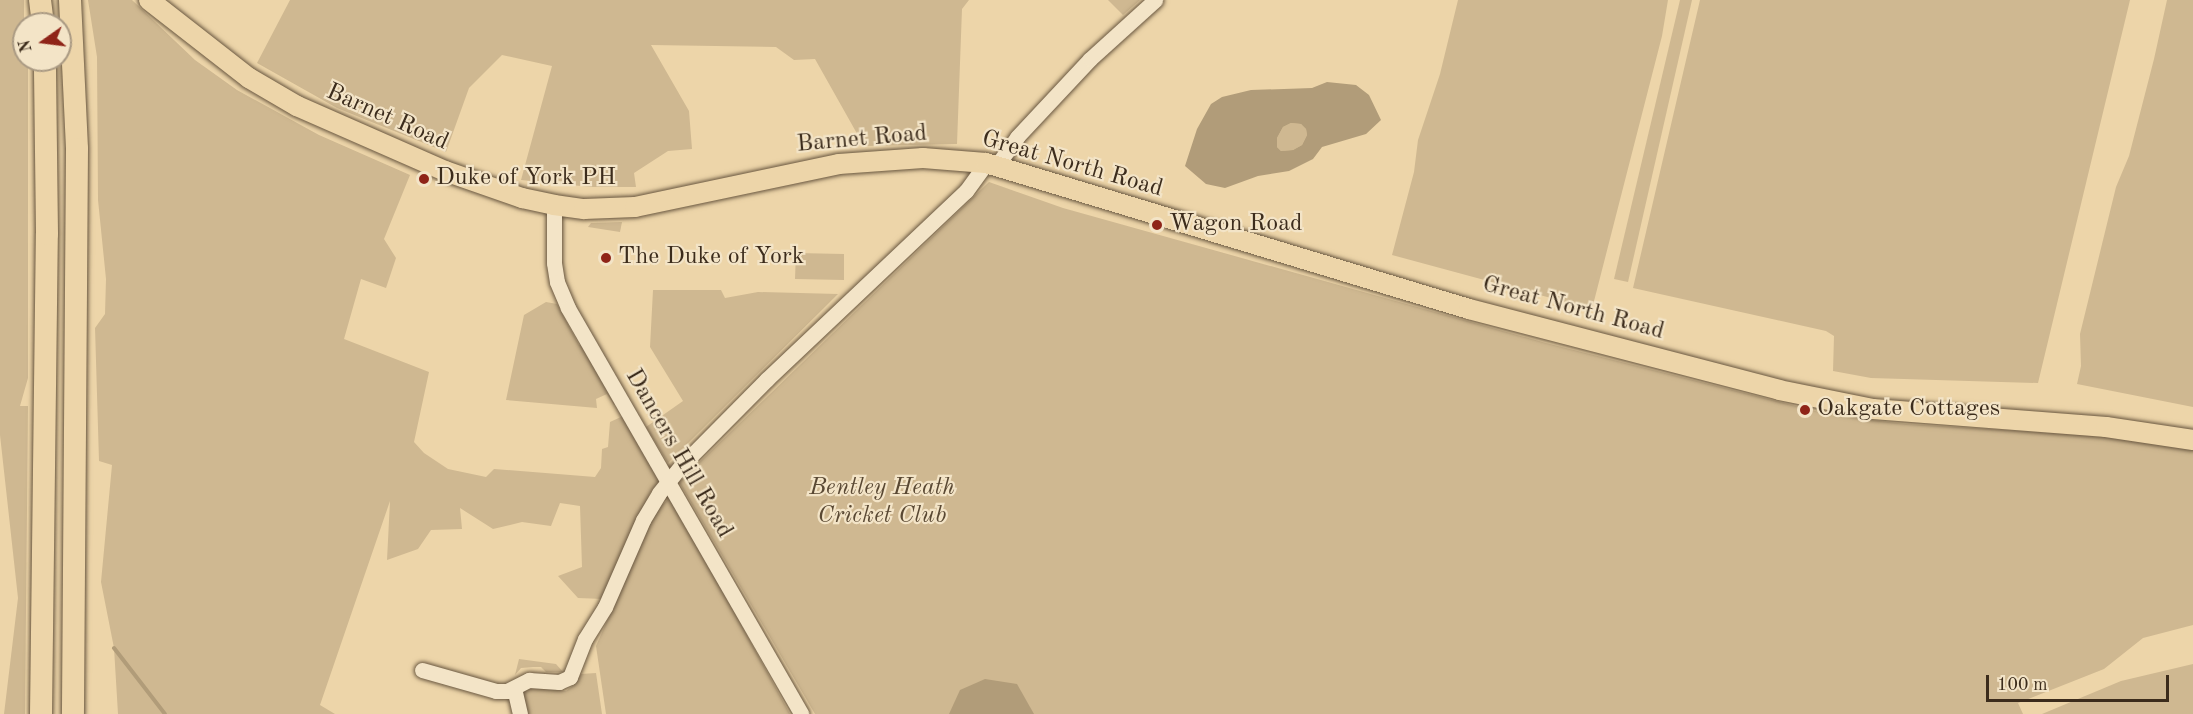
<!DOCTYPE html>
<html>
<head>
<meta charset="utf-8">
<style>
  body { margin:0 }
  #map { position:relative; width:2193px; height:714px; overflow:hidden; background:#edd5a9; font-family:"Old Standard TT",serif }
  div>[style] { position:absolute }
  .green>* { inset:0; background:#cfb891 }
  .water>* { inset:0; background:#b19c79 }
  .stream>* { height:4px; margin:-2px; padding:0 2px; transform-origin:2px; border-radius:2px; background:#b19c79 }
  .roads { filter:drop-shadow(0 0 2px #68563f) drop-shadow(0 0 2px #68563f) }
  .minor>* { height:15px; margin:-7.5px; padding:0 7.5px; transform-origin:7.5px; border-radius:7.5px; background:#f3e4c7 }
  .major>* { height:20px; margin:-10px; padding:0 10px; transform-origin:10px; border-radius:10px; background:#edd5a9 }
  .highway>* { height:22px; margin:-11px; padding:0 11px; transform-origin:11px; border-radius:11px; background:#edd5a9 }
  .dots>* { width:16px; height:16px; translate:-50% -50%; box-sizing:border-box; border:3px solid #f3e4c7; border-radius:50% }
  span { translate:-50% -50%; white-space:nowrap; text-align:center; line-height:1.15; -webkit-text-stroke:4.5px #f3e4c7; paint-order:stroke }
  .street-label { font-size:24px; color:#3c2c1c }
  .poi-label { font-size:24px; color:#3c2c1c }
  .left { translate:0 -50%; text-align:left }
  .park-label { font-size:24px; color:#594833; font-style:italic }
  .north { position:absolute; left:12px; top:12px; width:60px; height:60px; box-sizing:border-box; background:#f3e4c7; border:2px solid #aa9a83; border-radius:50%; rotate:256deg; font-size:16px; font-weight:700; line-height:24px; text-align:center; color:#3c2c1c }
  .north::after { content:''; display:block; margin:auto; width:21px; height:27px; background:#8f2418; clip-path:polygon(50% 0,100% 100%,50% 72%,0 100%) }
  .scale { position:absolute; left:1986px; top:675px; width:183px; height:27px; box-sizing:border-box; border:3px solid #3c2c1c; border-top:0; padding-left:8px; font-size:18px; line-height:21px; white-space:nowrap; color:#3c2c1c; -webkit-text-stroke:4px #f3e4c7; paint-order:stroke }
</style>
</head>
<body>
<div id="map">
  <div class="green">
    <div style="clip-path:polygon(0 0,24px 0,24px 60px,28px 60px,28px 378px,20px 406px,28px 406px,25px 714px,4px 714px,18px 598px,0 435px)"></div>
    <div style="clip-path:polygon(88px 0,132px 0,195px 60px,237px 90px,319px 135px,410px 175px,384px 239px,396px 258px,386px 288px,361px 279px,344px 339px,429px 372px,414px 442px,424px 453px,448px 469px,486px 477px,494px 469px,595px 477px,601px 468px,602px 449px,608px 447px,610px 422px,623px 416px,660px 480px,650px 493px,603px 599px,578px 598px,558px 576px,582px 567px,580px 506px,560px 503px,551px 526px,522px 522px,493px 529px,460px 508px,462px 529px,431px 530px,418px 549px,387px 560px,390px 501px,320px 705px,335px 714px,118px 714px,114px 648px,101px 582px,112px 465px,99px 461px,95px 328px,105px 314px,106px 279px,98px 200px,97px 57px)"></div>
    <div style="clip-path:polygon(290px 0,969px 0,962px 9px,957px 144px,864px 146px,815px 59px,794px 60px,776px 47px,651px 45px,689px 111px,692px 149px,668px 151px,634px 173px,636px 187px,591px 187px,521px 180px,552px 66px,502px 55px,469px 88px,446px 152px,337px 108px,257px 63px)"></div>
    <div style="clip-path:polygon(1108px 0,1140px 0,1123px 15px)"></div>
    <div style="clip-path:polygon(1458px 0,1668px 0,1662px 36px,1592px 309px,1392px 255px,1414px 172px,1418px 140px,1440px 74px)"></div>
    <div style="clip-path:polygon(1680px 0,1692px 0,1628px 282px,1614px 279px)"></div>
    <div style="clip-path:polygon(1700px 0,2130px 0,2038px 383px,1871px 378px,1833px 371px,1834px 336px,1826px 331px,1633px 288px)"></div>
    <div style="clip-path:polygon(2167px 0,2193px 0,2193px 407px,2077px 384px,2081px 366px,2080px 334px,2116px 187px,2129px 156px,2154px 59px)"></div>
    <div style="clip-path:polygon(1291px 123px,1301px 124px,1306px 129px,1307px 135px,1302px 145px,1293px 150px,1281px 151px,1277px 147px,1277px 138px,1283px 127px)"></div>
    <div style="clip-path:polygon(989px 182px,1063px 208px,1546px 343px,1835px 416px,1906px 424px,2104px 436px,2193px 447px,2193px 625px,2143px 638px,2104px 669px,2018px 703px,2023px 714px,815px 714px,679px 482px)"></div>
    <div style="clip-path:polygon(622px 222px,620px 232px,588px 227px,591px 223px)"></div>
    <div style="clip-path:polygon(796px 253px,844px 254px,844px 280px,795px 279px)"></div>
    <div style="clip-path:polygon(653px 290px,721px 290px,725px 298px,758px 292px,838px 294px,668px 463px,646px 427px,683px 401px,650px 347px)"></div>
    <div style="clip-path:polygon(546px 302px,557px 304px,579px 345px,582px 344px,617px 403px,614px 405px,607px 394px,596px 399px,597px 408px,506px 400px,524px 315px)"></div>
    <div style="clip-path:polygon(670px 498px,732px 608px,790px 714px,606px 714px,596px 646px,656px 510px)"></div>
    <div style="clip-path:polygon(519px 659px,556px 664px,563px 672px,546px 672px,541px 667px,533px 667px,521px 668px,515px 675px)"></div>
    <div style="clip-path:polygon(2193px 664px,2193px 714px,2042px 714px,2121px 681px)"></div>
    <div style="clip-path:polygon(596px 673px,602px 714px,524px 714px,522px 693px,528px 685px,566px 691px,574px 685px,581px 674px)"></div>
  </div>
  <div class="water">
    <div style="clip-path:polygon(evenodd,1327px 82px,1356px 85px,1369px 95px,1381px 120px,1366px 134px,1322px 147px,1313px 159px,1289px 171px,1258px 176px,1225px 188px,1206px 184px,1185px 166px,1197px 129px,1211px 104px,1222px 97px,1251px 90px,1312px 88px,1327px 82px,1291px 123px,1301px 124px,1306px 129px,1307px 135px,1302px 145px,1293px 150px,1281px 151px,1277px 147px,1277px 138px,1283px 127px,1291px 123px)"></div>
    <div style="clip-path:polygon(985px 679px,1017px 684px,1034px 714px,949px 714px,960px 690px)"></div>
  </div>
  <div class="stream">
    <div style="left:114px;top:648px;width:83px;rotate:52.3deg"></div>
  </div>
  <div class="roads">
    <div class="minor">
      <div style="left:997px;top:165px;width:34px;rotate:-54deg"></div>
      <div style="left:1017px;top:137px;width:107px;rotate:-46.9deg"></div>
      <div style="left:1090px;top:59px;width:88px;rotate:-42.2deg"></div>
      <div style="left:554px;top:205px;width:58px;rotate:90deg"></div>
      <div style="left:554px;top:263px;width:19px;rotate:81deg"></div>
      <div style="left:557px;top:282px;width:28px;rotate:67deg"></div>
      <div style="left:568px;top:308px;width:468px;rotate:60.1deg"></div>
      <div style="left:422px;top:670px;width:77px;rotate:15.8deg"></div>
      <div style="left:496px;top:691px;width:11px"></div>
      <div style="left:507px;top:691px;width:25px;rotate:-27deg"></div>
      <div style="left:529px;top:680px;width:30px;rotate:4deg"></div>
      <div style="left:559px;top:682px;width:12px;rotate:-24deg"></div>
      <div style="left:570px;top:677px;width:41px;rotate:-68.5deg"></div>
      <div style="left:585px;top:639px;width:38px;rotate:-58deg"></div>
      <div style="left:605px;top:607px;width:95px;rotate:-66.4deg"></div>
      <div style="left:643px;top:520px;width:31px;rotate:-59deg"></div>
      <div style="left:659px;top:493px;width:36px;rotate:-51deg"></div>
      <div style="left:682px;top:465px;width:120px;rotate:-45.3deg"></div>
      <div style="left:766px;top:380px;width:275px;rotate:-43.4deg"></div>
      <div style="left:966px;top:191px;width:34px;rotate:-54deg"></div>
      <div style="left:514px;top:688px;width:27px;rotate:77deg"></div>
    </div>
    <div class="major">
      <div style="left:149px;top:0;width:127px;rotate:38deg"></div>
      <div style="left:249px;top:78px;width:56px;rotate:30.3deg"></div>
      <div style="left:297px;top:106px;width:162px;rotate:23.7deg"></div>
      <div style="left:445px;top:171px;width:82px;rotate:19.3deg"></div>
      <div style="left:522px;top:198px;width:33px;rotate:12deg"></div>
      <div style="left:554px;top:205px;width:30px;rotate:8deg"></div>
      <div style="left:584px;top:209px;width:51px;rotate:-2.2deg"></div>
      <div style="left:635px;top:207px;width:208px;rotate:-11.9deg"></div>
      <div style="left:839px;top:164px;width:84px;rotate:-4.1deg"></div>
      <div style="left:923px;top:158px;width:63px;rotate:4.5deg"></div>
      <div style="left:986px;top:163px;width:505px;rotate:16.82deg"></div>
      <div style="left:1469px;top:309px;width:320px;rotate:14.6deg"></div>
      <div style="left:1779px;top:390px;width:96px;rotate:11.4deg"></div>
      <div style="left:1873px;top:409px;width:234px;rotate:4.4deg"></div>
      <div style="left:2106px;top:427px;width:88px;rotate:8.5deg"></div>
    </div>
    <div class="highway">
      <div style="left:40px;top:0;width:24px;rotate:83deg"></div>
      <div style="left:70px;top:0;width:149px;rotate:87.3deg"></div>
      <div style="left:77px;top:149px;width:565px;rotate:90.41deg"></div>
      <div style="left:41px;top:714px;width:480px;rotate:-89.3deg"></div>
      <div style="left:47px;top:234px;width:174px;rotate:-90.7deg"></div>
    </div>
  </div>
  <div class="dots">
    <div style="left:424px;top:179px;background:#8f2418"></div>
    <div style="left:1157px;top:225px;background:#8f2418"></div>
    <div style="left:606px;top:258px;background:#8f2418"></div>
    <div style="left:1805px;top:410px;background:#8f2418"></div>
  </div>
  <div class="street-label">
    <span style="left:387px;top:118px;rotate:24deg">Barnet Road</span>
    <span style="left:862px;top:140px;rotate:-5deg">Barnet Road</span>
    <span style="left:1072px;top:165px;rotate:16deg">Great North Road</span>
    <span style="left:1573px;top:309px;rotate:15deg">Great North Road</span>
    <span style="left:678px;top:454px;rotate:60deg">Dancers Hill Road</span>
  </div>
  <div class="poi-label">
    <span class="left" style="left:436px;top:179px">Duke of York PH</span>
    <span class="left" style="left:1169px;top:225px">Wagon Road</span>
    <span class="left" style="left:618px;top:258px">The Duke of York</span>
    <span class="left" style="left:1817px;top:410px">Oakgate Cottages</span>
  </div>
  <div class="park-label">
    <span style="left:882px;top:503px">Bentley Heath<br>Cricket Club</span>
  </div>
  <div class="north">N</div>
  <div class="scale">100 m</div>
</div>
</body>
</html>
